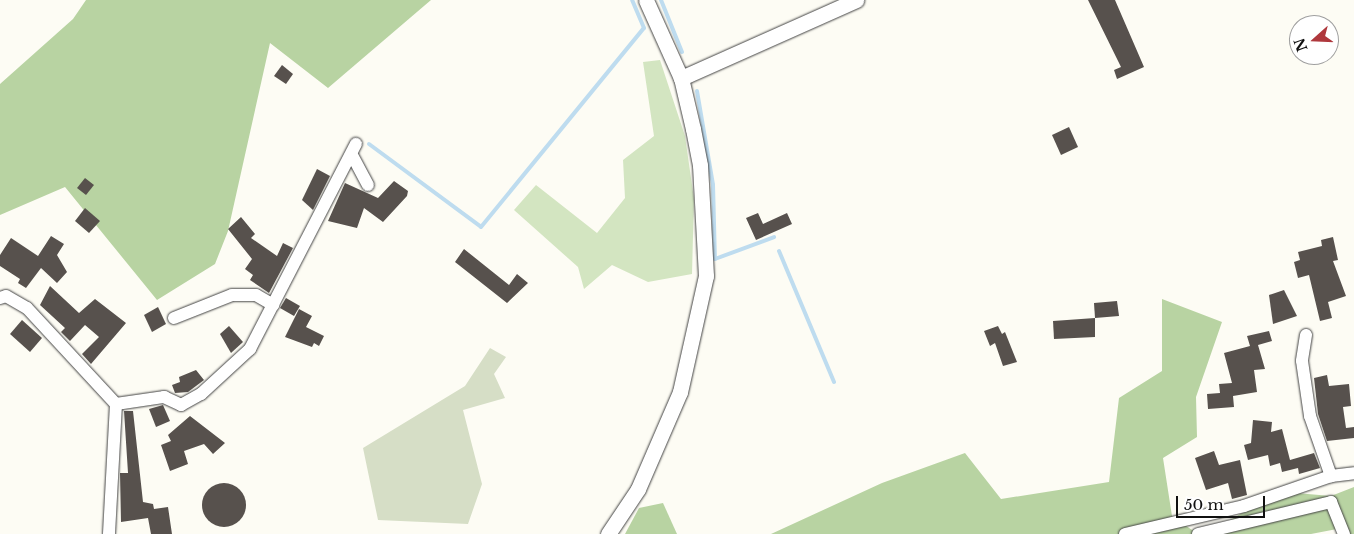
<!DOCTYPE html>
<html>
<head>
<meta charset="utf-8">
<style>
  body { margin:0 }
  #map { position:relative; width:1354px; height:534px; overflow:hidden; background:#fdfcf4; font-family:"Libre Baskerville",serif }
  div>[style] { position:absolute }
  .green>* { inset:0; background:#d3e5c1 }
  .forest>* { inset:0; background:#b8d3a2 }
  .cemetery>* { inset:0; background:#d6dec6 }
  .stream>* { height:4px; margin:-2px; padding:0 2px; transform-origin:2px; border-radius:2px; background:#bedcef }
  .building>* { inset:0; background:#57514d }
  .round { border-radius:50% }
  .roads { filter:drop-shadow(0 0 1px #434343) drop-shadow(0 0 1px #434343) }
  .minor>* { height:12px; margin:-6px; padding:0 6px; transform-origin:6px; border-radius:6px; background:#fff }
  .tertiary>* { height:15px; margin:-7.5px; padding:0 7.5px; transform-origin:7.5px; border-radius:7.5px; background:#fff }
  span { translate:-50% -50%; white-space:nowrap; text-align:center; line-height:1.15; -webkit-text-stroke:5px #fff; paint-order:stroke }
  .north { position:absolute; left:1289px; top:15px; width:50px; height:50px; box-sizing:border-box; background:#fff; border:1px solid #9f9f9f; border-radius:50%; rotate:250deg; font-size:14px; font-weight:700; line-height:20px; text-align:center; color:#101010 }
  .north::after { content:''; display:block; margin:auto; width:18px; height:22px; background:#af383d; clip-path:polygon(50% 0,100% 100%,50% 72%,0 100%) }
  .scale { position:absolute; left:1176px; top:496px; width:89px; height:22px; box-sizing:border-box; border:2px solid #101010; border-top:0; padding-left:6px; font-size:15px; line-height:18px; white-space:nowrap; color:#101010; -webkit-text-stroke:4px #fff; paint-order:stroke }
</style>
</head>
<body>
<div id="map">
  <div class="green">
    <div style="clip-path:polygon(660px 60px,685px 136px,694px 199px,692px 274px,648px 282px,612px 265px,584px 289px,578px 267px,514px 210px,536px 185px,597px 233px,625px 198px,623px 160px,654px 136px,643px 62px)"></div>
  </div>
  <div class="forest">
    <div style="clip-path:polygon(86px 0,431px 0,328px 88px,270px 43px,228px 231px,215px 264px,157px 300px,65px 187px,0 215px,0 84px,73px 19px)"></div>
    <div style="clip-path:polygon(1162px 299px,1222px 322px,1196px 397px,1197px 437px,1163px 458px,1172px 516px,1192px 530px,1227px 522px,1265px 499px,1296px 493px,1331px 496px,1354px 487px,1354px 534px,1341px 534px,1337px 529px,1311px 534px,771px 534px,882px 483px,965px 453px,1001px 499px,1109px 482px,1119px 398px,1162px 371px)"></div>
    <div style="clip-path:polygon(663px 503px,677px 534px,625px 534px,639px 508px)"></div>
  </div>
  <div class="cemetery">
    <div style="clip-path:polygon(490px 348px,506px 357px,494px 374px,505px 398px,463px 410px,482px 484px,468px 524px,378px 520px,363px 448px,465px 386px)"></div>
  </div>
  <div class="stream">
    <div style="left:661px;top:0;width:56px;rotate:68deg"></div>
    <div style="left:697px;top:91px;width:95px;rotate:80.3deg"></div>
    <div style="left:713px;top:185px;width:74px;rotate:88.5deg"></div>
    <div style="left:715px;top:259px;width:63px;rotate:-20.4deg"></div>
    <div style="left:369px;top:144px;width:139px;rotate:36.5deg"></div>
    <div style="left:481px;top:227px;width:257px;rotate:-50.7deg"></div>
    <div style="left:644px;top:28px;width:30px;rotate:-113deg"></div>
    <div style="left:779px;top:251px;width:142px;rotate:67.2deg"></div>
  </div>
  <div class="building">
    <div style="clip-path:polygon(1088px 0,1115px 0,1144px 67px,1117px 79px,1114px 70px,1121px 67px)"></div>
    <div style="clip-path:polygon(282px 65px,293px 74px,286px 84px,274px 76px)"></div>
    <div style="clip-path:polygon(1069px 127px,1078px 147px,1061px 155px,1052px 135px)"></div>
    <div style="clip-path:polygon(317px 169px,330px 176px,313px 210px,302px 200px)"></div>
    <div style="clip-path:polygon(85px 178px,94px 185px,86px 195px,77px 188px)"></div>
    <div style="clip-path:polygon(394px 181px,408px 191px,407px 196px,383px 222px,364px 208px,357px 228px,328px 221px,345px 183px,378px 198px)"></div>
    <div style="clip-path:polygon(85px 208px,100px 221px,89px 233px,75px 221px)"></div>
    <div style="clip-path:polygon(758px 213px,763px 224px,787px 213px,792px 224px,756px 240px,746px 218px)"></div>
    <div style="clip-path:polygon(241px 217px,255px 234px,251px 238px,277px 256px,283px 243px,293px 248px,269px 293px,250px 280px,253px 275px,245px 269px,252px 259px,228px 229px)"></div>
    <div style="clip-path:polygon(51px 236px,64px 244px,57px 255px,67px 272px,57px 283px,41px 268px,26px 288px,18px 283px,20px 279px,0 266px,0 255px,11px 238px,38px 256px)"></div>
    <div style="clip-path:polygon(1333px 237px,1338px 260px,1333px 261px,1346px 296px,1328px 302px,1332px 318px,1320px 321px,1309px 275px,1298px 278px,1294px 262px,1300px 260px,1298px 252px,1322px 246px,1321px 240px)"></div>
    <div style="clip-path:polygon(464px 249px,509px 285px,517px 274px,528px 283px,507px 303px,455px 262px)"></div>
    <div style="clip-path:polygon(50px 286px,79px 313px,95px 299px,126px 323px,91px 364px,82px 354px,99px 337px,85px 325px,70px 341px,61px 332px,65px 328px,40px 305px)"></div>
    <div style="clip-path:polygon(1284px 290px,1297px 316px,1273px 324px,1269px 295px)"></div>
    <div style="clip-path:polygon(286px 298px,300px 306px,294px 316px,280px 308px)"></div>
    <div style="clip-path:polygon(1117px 301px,1119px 316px,1095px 318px,1094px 303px)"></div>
    <div style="clip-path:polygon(158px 307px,166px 324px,152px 332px,144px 315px)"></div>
    <div style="clip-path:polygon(299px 309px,312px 316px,306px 327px,324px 336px,319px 346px,314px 343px,312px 347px,285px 337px)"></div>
    <div style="clip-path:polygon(1095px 318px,1095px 337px,1054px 339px,1053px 321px)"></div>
    <div style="clip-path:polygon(22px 320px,42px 338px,30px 352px,10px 334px)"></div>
    <div style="clip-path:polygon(229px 326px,243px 342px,231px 353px,220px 334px)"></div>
    <div style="clip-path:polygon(998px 326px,1002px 334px,1005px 332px,1017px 362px,1003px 366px,995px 343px,990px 346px,984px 331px)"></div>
    <div style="clip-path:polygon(1269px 331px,1272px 341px,1258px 345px,1265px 369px,1254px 370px,1257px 392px,1233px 396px,1234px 407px,1208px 409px,1207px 394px,1220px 393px,1219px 384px,1232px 383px,1224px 353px,1250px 346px,1247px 336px)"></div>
    <div style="clip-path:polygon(196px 370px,204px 380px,188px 392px,175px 393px,172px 385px,180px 382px,179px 377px)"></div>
    <div style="clip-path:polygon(1327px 375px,1329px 386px,1349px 384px,1351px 406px,1343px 407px,1346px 428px,1354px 427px,1354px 438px,1327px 441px,1318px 414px,1314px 378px)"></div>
    <div style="clip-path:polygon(163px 405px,170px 421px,156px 427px,149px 409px)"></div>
    <div style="clip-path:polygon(124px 411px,133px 411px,143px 502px,153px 504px,154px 509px,168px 507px,172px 534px,151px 534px,148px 518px,121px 522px,120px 473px,128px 473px)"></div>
    <div style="clip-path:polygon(190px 416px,225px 443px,213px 454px,204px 444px,184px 451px,188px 464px,170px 471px,161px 445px,171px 441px,168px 435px)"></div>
    <div style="clip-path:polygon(1253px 420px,1272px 422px,1271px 432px,1282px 429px,1290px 460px,1314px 453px,1320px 468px,1299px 474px,1298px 468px,1282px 472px,1280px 463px,1270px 466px,1268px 455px,1248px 460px,1244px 445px,1251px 443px)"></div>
    <div style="clip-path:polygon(1214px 451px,1219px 465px,1240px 460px,1247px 495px,1232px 499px,1228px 483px,1206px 490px,1195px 458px)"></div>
    <div class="round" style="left:202px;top:483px;width:44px;height:44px"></div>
  </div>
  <div class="roads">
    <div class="minor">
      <div style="left:352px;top:155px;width:34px;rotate:62deg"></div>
      <div style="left:0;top:298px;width:6px;rotate:-18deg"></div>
      <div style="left:6px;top:296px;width:24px;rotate:30deg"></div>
      <div style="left:27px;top:308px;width:131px;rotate:47.2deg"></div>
      <div style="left:116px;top:404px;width:130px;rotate:93.1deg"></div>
      <div style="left:174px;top:318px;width:62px;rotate:-21.6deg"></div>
      <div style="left:232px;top:295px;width:24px"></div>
      <div style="left:256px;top:295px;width:20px;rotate:30deg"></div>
      <div style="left:1306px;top:335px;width:26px;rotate:99deg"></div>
      <div style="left:1302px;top:361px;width:56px;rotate:81.7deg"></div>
      <div style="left:1310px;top:416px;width:64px;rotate:70.7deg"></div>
      <div style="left:116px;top:404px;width:49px;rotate:-8.3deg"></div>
      <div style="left:164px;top:397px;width:19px;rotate:25deg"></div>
      <div style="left:181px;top:405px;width:23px;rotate:-29deg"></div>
      <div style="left:201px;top:394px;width:67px;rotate:-42.6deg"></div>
      <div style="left:250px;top:349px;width:231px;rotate:-62.7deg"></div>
      <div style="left:1125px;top:534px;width:122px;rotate:-13.2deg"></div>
      <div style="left:1244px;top:506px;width:92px;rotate:-19deg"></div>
      <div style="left:1331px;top:476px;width:23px;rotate:-7deg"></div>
      <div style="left:1198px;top:534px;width:137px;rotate:-13.5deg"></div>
      <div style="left:1331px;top:502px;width:35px;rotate:68deg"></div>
    </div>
    <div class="tertiary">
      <div style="left:681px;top:78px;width:192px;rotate:-24deg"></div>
      <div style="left:608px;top:534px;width:54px;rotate:-56.3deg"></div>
      <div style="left:638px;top:489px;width:106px;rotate:-66.6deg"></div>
      <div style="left:680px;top:392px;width:119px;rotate:-77.4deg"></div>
      <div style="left:706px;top:276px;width:111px;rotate:-93.1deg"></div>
      <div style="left:700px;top:165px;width:37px;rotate:-101deg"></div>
      <div style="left:693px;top:129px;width:52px;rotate:-103.2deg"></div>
      <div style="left:681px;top:78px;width:85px;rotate:-114.2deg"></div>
    </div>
  </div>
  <div class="north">N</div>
  <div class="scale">50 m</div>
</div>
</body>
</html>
